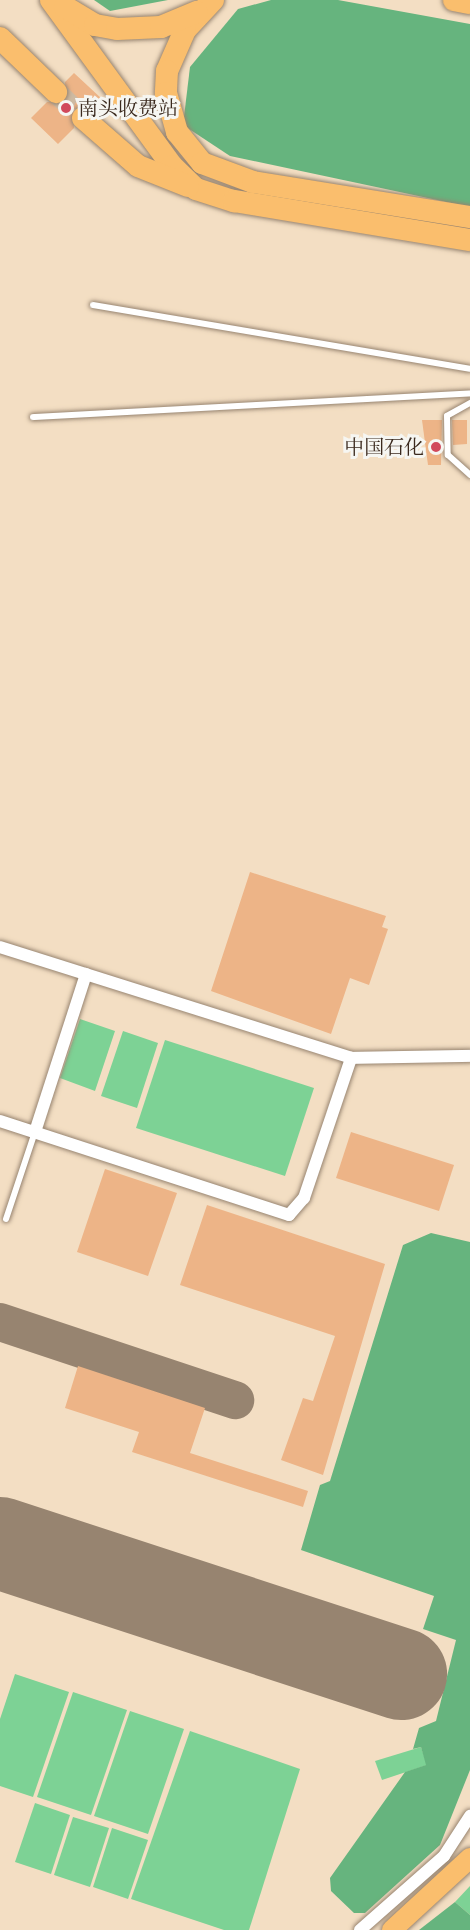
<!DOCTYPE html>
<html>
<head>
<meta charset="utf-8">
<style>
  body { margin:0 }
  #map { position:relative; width:470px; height:1930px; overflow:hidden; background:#f3dec3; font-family:"IM FELL Double Pica","Noto Serif SC",serif }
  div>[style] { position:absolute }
  .green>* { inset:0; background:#7dd295 }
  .forest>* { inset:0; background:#66b47e }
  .taxiway>* { height:38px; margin:-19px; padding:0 19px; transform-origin:19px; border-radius:19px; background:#978470 }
  .runway>* { height:92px; margin:-46px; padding:0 46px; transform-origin:46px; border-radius:46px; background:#978470 }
  .building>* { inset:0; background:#edb487 }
  .highway-tunnel>* { height:22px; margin-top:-11px; transform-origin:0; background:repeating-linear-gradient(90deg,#cebaa2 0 22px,transparent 0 33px) }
  .roads { filter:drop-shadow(0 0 2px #978470) drop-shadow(0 0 2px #978470) }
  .lane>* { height:6px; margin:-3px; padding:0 3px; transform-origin:3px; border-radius:3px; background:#fff }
  .street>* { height:12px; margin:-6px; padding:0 6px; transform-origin:6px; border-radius:6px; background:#fff }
  .primary>* { height:20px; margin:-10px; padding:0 10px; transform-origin:10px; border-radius:10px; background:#fabe6d }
  .highway>* { height:22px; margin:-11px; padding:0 11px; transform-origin:11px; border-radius:11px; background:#fabe6d }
  .dots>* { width:16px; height:16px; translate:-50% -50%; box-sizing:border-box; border:3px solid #f6f6f2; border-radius:50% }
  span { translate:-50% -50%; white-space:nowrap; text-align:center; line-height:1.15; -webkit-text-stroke:6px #f6f6f2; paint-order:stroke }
  .poi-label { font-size:20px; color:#3b2a1e }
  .left { translate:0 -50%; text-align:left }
  .right { translate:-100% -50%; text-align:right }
</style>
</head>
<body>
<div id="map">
  <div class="green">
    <div style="clip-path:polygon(80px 1019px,115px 1031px,95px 1091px,60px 1078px)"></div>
    <div style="clip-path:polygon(123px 1031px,158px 1043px,137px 1108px,101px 1096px)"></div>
    <div style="clip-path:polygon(165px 1040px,314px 1088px,285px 1176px,136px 1128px)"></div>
    <div style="clip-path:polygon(15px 1674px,69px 1692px,33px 1797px,0 1786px,0 1719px)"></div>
    <div style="clip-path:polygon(73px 1692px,127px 1710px,91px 1815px,37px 1797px)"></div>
    <div style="clip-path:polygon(130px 1711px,184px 1729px,148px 1834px,94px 1816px)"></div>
    <div style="clip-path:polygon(190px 1731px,300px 1769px,249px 1930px,224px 1930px,131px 1899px)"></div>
    <div style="clip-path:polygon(421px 1747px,427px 1765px,382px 1780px,375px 1761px)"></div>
    <div style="clip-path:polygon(35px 1803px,70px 1815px,51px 1874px,15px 1862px)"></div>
    <div style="clip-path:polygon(73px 1817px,109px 1828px,90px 1887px,54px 1875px)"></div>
    <div style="clip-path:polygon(112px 1828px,148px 1840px,128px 1899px,93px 1887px)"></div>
    <div style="clip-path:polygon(470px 1886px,470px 1915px,455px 1902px)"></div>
  </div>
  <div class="forest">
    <div style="clip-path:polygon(94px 0,168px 0,110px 11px)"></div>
    <div style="clip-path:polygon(271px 0,338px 0,470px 24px,470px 207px,230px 156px,183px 125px,190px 67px,238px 9px)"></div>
    <div style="clip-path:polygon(431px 1233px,470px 1242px,470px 1770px,440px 1845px,365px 1913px,354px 1913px,331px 1891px,330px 1878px,405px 1772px,426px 1765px,421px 1747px,413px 1749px,419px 1728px,436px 1721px,456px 1640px,423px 1629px,434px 1596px,301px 1550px,320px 1485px,330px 1481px,403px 1245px)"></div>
    <div style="clip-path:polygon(455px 1902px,470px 1915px,470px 1930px,419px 1930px)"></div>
  </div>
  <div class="taxiway">
    <div style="left:0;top:1322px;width:248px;rotate:18.4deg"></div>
  </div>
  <div class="runway">
    <div style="left:0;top:1543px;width:422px;rotate:18.1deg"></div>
  </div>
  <div class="building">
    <div style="clip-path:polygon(74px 73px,102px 99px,92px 108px,73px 109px,74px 128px,58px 144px,31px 118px,47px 102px,66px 101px,65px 82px)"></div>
    <div style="clip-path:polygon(422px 420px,442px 420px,441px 465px,428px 465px)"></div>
    <div style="clip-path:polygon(452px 420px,467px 420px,467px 444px,453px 445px)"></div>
    <div style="clip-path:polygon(250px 872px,386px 916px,382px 927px,388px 929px,369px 985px,350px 978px,331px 1034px,211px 991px)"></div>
    <div style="clip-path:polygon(351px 1132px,454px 1165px,439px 1211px,336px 1178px)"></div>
    <div style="clip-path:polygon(105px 1169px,177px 1193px,148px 1276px,77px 1252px)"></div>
    <div style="clip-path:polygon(207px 1205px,385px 1264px,323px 1475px,281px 1460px,303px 1398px,313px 1401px,335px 1336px,180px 1285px)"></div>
    <div style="clip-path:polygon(78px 1366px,205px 1408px,190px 1453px,308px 1491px,303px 1507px,132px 1452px,139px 1432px,65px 1408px)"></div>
  </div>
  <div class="highway-tunnel">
    <div style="left:56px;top:92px;width:37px;rotate:44deg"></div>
  </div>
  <div class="roads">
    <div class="lane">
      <div style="left:93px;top:305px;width:382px;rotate:9.6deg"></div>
      <div style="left:470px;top:403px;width:26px;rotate:151deg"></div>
      <div style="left:447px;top:416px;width:39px;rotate:89deg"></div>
      <div style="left:448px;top:455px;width:30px;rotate:42deg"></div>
      <div style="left:33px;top:417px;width:438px;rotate:-3.1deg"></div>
      <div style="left:6px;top:1219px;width:92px;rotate:-71.6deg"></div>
    </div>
    <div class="street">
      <div style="left:0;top:947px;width:368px;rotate:17.5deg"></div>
      <div style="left:351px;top:1058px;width:119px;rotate:-1deg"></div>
      <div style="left:0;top:1121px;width:304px;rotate:18deg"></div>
      <div style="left:289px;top:1215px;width:23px;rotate:-49deg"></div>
      <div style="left:304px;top:1198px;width:148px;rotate:-71.4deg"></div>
      <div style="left:35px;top:1132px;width:166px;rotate:-72.1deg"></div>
      <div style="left:360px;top:1930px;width:112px;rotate:-41.4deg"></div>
      <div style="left:444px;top:1856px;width:48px;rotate:-57deg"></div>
    </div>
    <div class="primary">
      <div style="left:392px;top:1930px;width:106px;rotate:-42.7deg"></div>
    </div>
    <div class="highway">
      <div style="left:51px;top:0;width:205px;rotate:53.9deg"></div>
      <div style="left:172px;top:166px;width:33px;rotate:44deg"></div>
      <div style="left:196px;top:189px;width:40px;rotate:18deg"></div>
      <div style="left:234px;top:201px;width:239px;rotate:9.4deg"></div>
      <div style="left:213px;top:0;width:41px;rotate:133deg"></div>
      <div style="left:185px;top:30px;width:45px;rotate:113.7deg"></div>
      <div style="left:167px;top:71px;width:22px;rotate:93deg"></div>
      <div style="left:166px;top:93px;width:41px;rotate:74.2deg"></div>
      <div style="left:177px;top:132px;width:40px;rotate:51deg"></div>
      <div style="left:202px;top:163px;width:54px;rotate:20.4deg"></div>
      <div style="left:253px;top:182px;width:220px;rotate:9.2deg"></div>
      <div style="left:454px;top:0;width:16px;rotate:11deg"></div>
      <div style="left:65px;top:7px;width:35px;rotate:31deg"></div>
      <div style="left:95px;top:25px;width:22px;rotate:10deg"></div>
      <div style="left:117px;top:29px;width:44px;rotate:-2.6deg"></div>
      <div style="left:161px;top:27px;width:39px;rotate:-23deg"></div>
      <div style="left:0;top:38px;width:78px;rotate:44deg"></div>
      <div style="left:83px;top:118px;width:73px;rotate:41.1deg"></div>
      <div style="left:138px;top:166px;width:54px;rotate:21.8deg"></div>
    </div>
  </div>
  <div class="dots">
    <div style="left:66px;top:108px;background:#d1495b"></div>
    <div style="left:436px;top:447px;background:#d1495b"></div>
  </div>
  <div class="poi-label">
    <span class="left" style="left:78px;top:108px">南头收费站</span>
    <span class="right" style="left:424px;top:447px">中国石化</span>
  </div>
</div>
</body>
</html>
